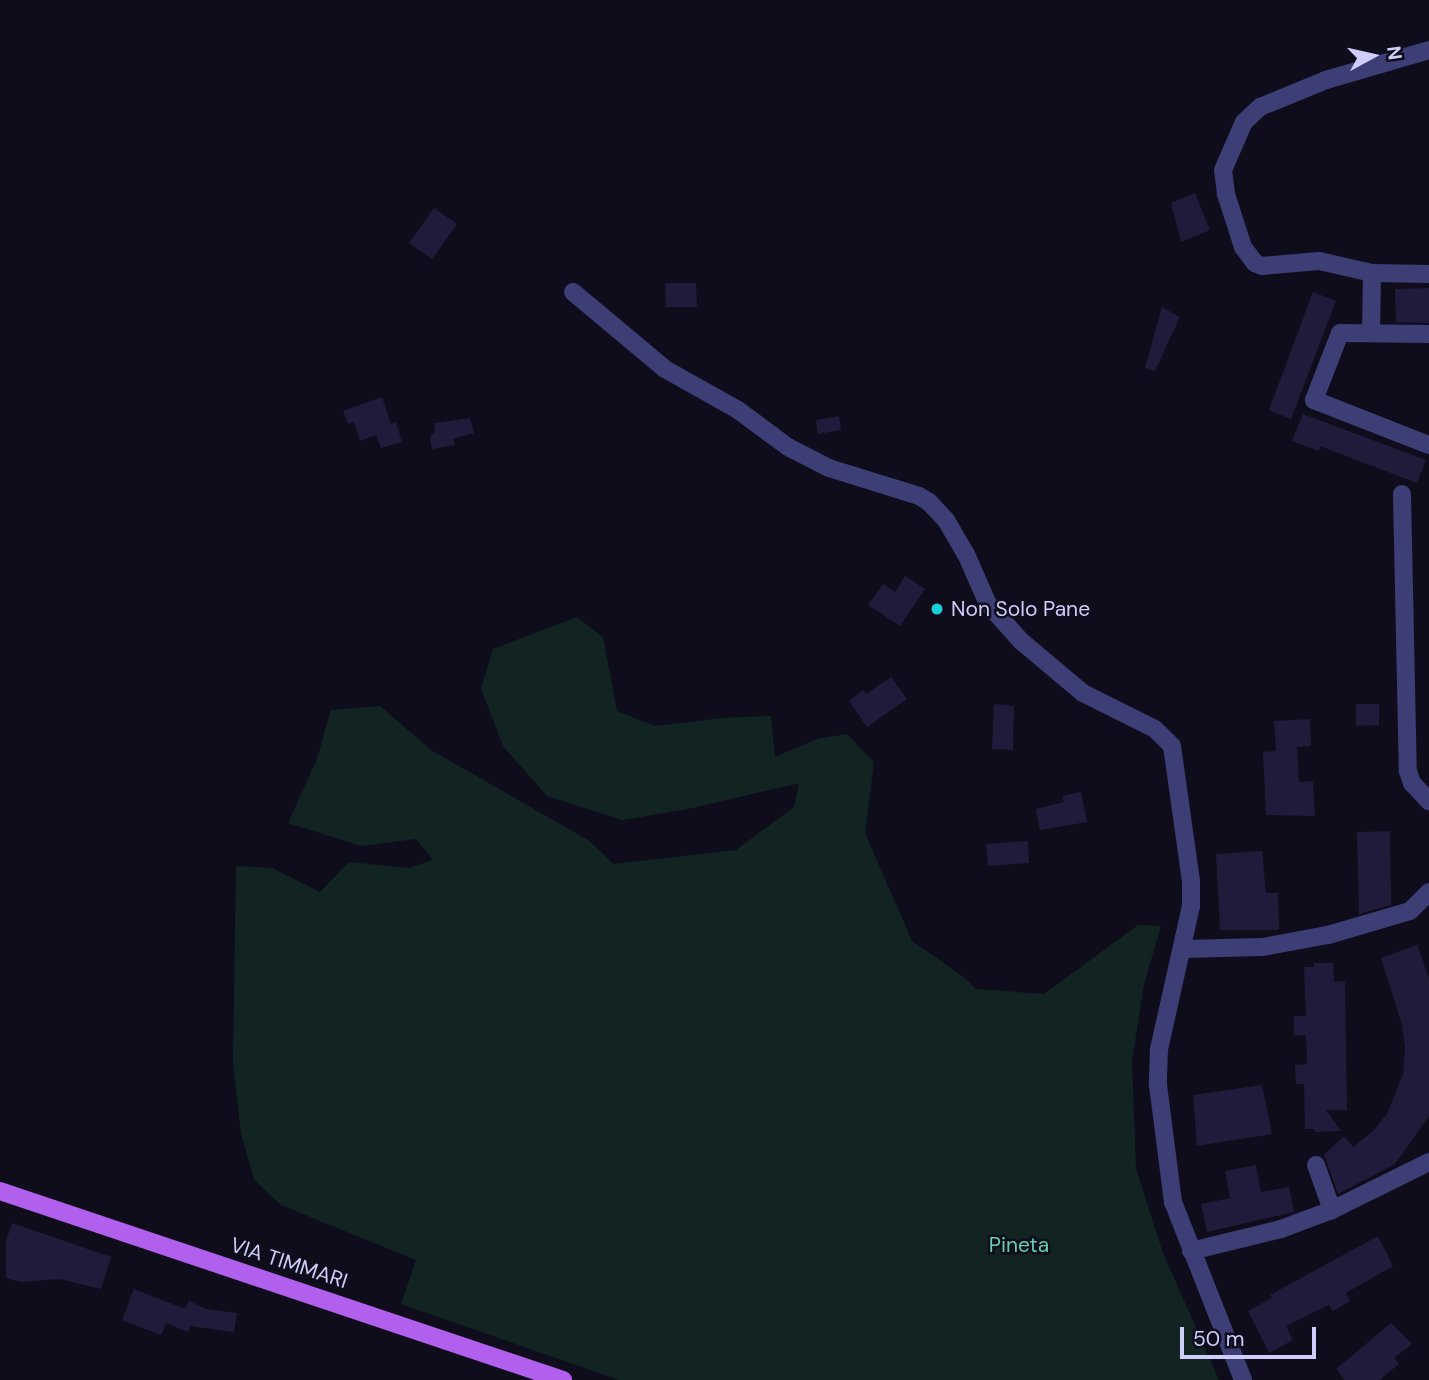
<!DOCTYPE html>
<html>
<head>
<meta charset="utf-8">
<style>
  body { margin:0 }
  #map { position:relative; width:1429px; height:1380px; overflow:hidden; background:#0f0d1b; font-family:"DM Sans",sans-serif }
  div>[style] { position:absolute }
  .green>* { inset:0; background:#112422 }
  .building>* { inset:0; background:#201b3a }
  .minor>* { height:18px; margin:-9px; padding:0 9px; transform-origin:9px; border-radius:9px; background:#3d3e75 }
  .major>* { height:18px; margin:-9px; padding:0 9px; transform-origin:9px; border-radius:9px; background:#b160ed }
  .dots>* { width:19px; height:19px; translate:-50% -50%; box-sizing:border-box; border:4px solid #0f0d1b; border-radius:50% }
  span { translate:-50% -50%; white-space:nowrap; text-align:center; line-height:1.15; -webkit-text-stroke:5px #0f0d1b; paint-order:stroke }
  .poi-label { font-size:21px; color:#cfcdf9 }
  .left { translate:0 -50%; text-align:left }
  .park-label { font-size:21px; color:#62d0af }
  .street-label { font-size:21px; color:#cfcdf9 }
  .north { position:absolute; left:1338px; top:21px; width:70px; height:70px; -webkit-text-stroke:5px #0f0d1b; paint-order:stroke; rotate:82deg; font-size:19px; font-weight:700; line-height:28px; text-align:center; color:#cfcdf9 }
  .north::after { content:''; display:block; margin:auto; width:24px; height:32px; background:#cfcdf9; clip-path:polygon(50% 0,100% 100%,50% 72%,0 100%) }
  .scale { position:absolute; left:1180px; top:1327px; width:136px; height:32px; box-sizing:border-box; border:4px solid #cfcdf9; border-top:0; padding-left:9px; font-size:21px; line-height:24px; white-space:nowrap; color:#cfcdf9; -webkit-text-stroke:5px #0f0d1b; paint-order:stroke }
</style>
</head>
<body>
<div id="map">
  <div class="green">
    <div style="clip-path:polygon(577px 617px,603px 637px,617px 711px,655px 726px,722px 718px,771px 716px,775px 757px,817px 739px,847px 734px,874px 762px,865px 833px,912px 941px,961px 975px,976px 989px,1044px 994px,1138px 925px,1161px 926px,1144px 984px,1132px 1061px,1136px 1169px,1163px 1253px,1219px 1380px,619px 1380px,401px 1304px,416px 1260px,281px 1205px,254px 1180px,241px 1133px,233px 1063px,236px 866px,272px 868px,320px 892px,349px 862px,408px 868px,433px 860px,416px 839px,361px 846px,288px 823px,317px 759px,331px 710px,380px 706px,431px 750px,588px 840px,614px 864px,736px 850px,794px 807px,799px 783px,688px 809px,622px 820px,547px 796px,503px 746px,481px 689px,493px 649px)"></div>
  </div>
  <div class="building">
    <div style="clip-path:polygon(1195px 193px,1210px 230px,1181px 242px,1171px 203px)"></div>
    <div style="clip-path:polygon(434px 208px,457px 224px,432px 259px,409px 243px)"></div>
    <div style="clip-path:polygon(665px 283px,696px 283px,697px 307px,666px 307px)"></div>
    <div style="clip-path:polygon(1429px 288px,1429px 323px,1396px 322px,1395px 289px)"></div>
    <div style="clip-path:polygon(1313px 292px,1336px 301px,1291px 419px,1269px 410px)"></div>
    <div style="clip-path:polygon(1162px 307px,1180px 317px,1155px 371px,1145px 368px)"></div>
    <div style="clip-path:polygon(382px 397px,391px 424px,396px 422px,402px 442px,381px 448px,376px 435px,360px 441px,354px 422px,348px 424px,343px 411px)"></div>
    <div style="clip-path:polygon(1303px 414px,1426px 460px,1417px 483px,1320px 446px,1319px 451px,1292px 441px)"></div>
    <div style="clip-path:polygon(839px 416px,841px 430px,818px 434px,816px 420px)"></div>
    <div style="clip-path:polygon(470px 418px,474px 433px,453px 439px,455px 445px,432px 449px,430px 437px,435px 431px,434px 423px)"></div>
    <div style="clip-path:polygon(905px 576px,925px 589px,900px 626px,868px 605px,883px 584px,895px 592px)"></div>
    <div style="clip-path:polygon(891px 677px,907px 699px,867px 727px,849px 701px,863px 690px,866px 694px)"></div>
    <div style="clip-path:polygon(994px 704px,1014px 706px,1013px 750px,992px 749px)"></div>
    <div style="clip-path:polygon(1356px 704px,1379px 704px,1379px 725px,1356px 726px)"></div>
    <div style="clip-path:polygon(1310px 719px,1311px 746px,1297px 747px,1299px 782px,1313px 781px,1315px 816px,1266px 815px,1263px 752px,1276px 751px,1274px 721px)"></div>
    <div style="clip-path:polygon(1081px 792px,1087px 822px,1040px 830px,1036px 809px,1064px 802px,1062px 796px)"></div>
    <div style="clip-path:polygon(1390px 831px,1391px 905px,1359px 914px,1357px 832px)"></div>
    <div style="clip-path:polygon(1028px 841px,1029px 863px,988px 866px,986px 844px)"></div>
    <div style="clip-path:polygon(1262px 851px,1266px 893px,1278px 893px,1279px 930px,1220px 930px,1216px 854px)"></div>
    <div style="clip-path:polygon(1417px 945px,1429px 978px,1429px 1116px,1395px 1164px,1338px 1194px,1324px 1155px,1344px 1136px,1353px 1147px,1373px 1131px,1387px 1114px,1403px 1074px,1405px 1047px,1402px 1025px,1381px 958px)"></div>
    <div style="clip-path:polygon(1314px 963px,1333px 963px,1334px 982px,1345px 981px,1347px 1110px,1326px 1110px,1341px 1131px,1315px 1132px,1315px 1129px,1305px 1129px,1304px 1084px,1296px 1084px,1295px 1065px,1307px 1064px,1306px 1035px,1294px 1036px,1294px 1016px,1306px 1016px,1304px 967px,1314px 967px)"></div>
    <div style="clip-path:polygon(1262px 1085px,1272px 1134px,1197px 1146px,1193px 1095px)"></div>
    <div style="clip-path:polygon(1256px 1165px,1261px 1192px,1289px 1187px,1294px 1212px,1207px 1232px,1201px 1204px,1230px 1198px,1225px 1171px)"></div>
    <div style="clip-path:polygon(12px 1223px,111px 1257px,101px 1289px,60px 1279px,21px 1282px,6px 1278px,6px 1241px)"></div>
    <div style="clip-path:polygon(1378px 1236px,1393px 1266px,1346px 1293px,1350px 1301px,1333px 1311px,1329px 1305px,1286px 1326px,1293px 1340px,1269px 1353px,1248px 1311px,1272px 1298px,1270px 1295px)"></div>
    <div style="clip-path:polygon(134px 1289px,185px 1309px,189px 1301px,206px 1309px,237px 1313px,234px 1332px,190px 1326px,188px 1332px,166px 1323px,161px 1335px,122px 1320px)"></div>
    <div style="clip-path:polygon(1391px 1323px,1412px 1344px,1394px 1358px,1399px 1364px,1379px 1380px,1345px 1380px,1336px 1369px)"></div>
  </div>
  <div class="minor">
    <div style="left:1372px;top:273px;width:57px;rotate:1deg"></div>
    <div style="left:573px;top:292px;width:120px;rotate:39.9deg"></div>
    <div style="left:665px;top:369px;width:84px;rotate:29.3deg"></div>
    <div style="left:738px;top:410px;width:62px;rotate:36.5deg"></div>
    <div style="left:788px;top:447px;width:46px;rotate:27.1deg"></div>
    <div style="left:829px;top:468px;width:94px;rotate:17.3deg"></div>
    <div style="left:919px;top:496px;width:12px;rotate:31deg"></div>
    <div style="left:929px;top:502px;width:25px;rotate:47deg"></div>
    <div style="left:946px;top:520px;width:39px;rotate:60deg"></div>
    <div style="left:966px;top:554px;width:55px;rotate:66.3deg"></div>
    <div style="left:988px;top:604px;width:50px;rotate:48.3deg"></div>
    <div style="left:1021px;top:641px;width:81px;rotate:40deg"></div>
    <div style="left:1083px;top:693px;width:80px;rotate:26.6deg"></div>
    <div style="left:1155px;top:729px;width:24px;rotate:45deg"></div>
    <div style="left:1172px;top:746px;width:137px;rotate:82deg"></div>
    <div style="left:1191px;top:882px;width:24px;rotate:90deg"></div>
    <div style="left:1191px;top:906px;width:147px;rotate:102.6deg"></div>
    <div style="left:1159px;top:1049px;width:36px;rotate:92deg"></div>
    <div style="left:1158px;top:1085px;width:118px;rotate:82.7deg"></div>
    <div style="left:1173px;top:1202px;width:191px;rotate:68.5deg"></div>
    <div style="left:1371px;top:333px;width:60px;rotate:-89deg"></div>
    <div style="left:1372px;top:273px;width:54px;rotate:-167.2deg"></div>
    <div style="left:1319px;top:261px;width:57px;rotate:175deg"></div>
    <div style="left:1262px;top:266px;width:8px;rotate:-157deg"></div>
    <div style="left:1255px;top:263px;width:20px;rotate:-127deg"></div>
    <div style="left:1243px;top:247px;width:56px;rotate:-107.8deg"></div>
    <div style="left:1226px;top:194px;width:24px;rotate:-97deg"></div>
    <div style="left:1223px;top:170px;width:52px;rotate:-66.4deg"></div>
    <div style="left:1244px;top:122px;width:22px;rotate:-43deg"></div>
    <div style="left:1260px;top:107px;width:71px;rotate:-22.2deg"></div>
    <div style="left:1326px;top:80px;width:107px;rotate:-16.2deg"></div>
    <div style="left:1429px;top:334px;width:89px;rotate:-179.4deg"></div>
    <div style="left:1340px;top:333px;width:72px;rotate:111.2deg"></div>
    <div style="left:1314px;top:400px;width:123px;rotate:21.4deg"></div>
    <div style="left:1402px;top:494px;width:277px;rotate:88.8deg"></div>
    <div style="left:1408px;top:771px;width:13px;rotate:72deg"></div>
    <div style="left:1412px;top:783px;width:25px;rotate:47deg"></div>
    <div style="left:1183px;top:949px;width:80px;rotate:-1.4deg"></div>
    <div style="left:1263px;top:947px;width:66px;rotate:-10.5deg"></div>
    <div style="left:1328px;top:935px;width:85px;rotate:-16.3deg"></div>
    <div style="left:1410px;top:911px;width:27px;rotate:-45deg"></div>
    <div style="left:1316px;top:1165px;width:48px;rotate:70.4deg"></div>
    <div style="left:1332px;top:1210px;width:108px;rotate:-26.3deg"></div>
    <div style="left:1191px;top:1251px;width:93px;rotate:-13.7deg"></div>
    <div style="left:1281px;top:1229px;width:54px;rotate:-20.4deg"></div>
  </div>
  <div class="major">
    <div style="left:0;top:1191px;width:594px;rotate:18.56deg"></div>
  </div>
  <div class="dots">
    <div style="left:937px;top:609px;background:#18d1da"></div>
  </div>
  <div class="poi-label">
    <span class="left" style="left:951px;top:609px">Non Solo Pane</span>
  </div>
  <div class="park-label">
    <span style="left:1019px;top:1245px">Pineta</span>
  </div>
  <div class="street-label">
    <span style="left:289px;top:1263px;rotate:18deg">VIA TIMMARI</span>
  </div>
  <div class="north">N</div>
  <div class="scale">50 m</div>
</div>
</body>
</html>
